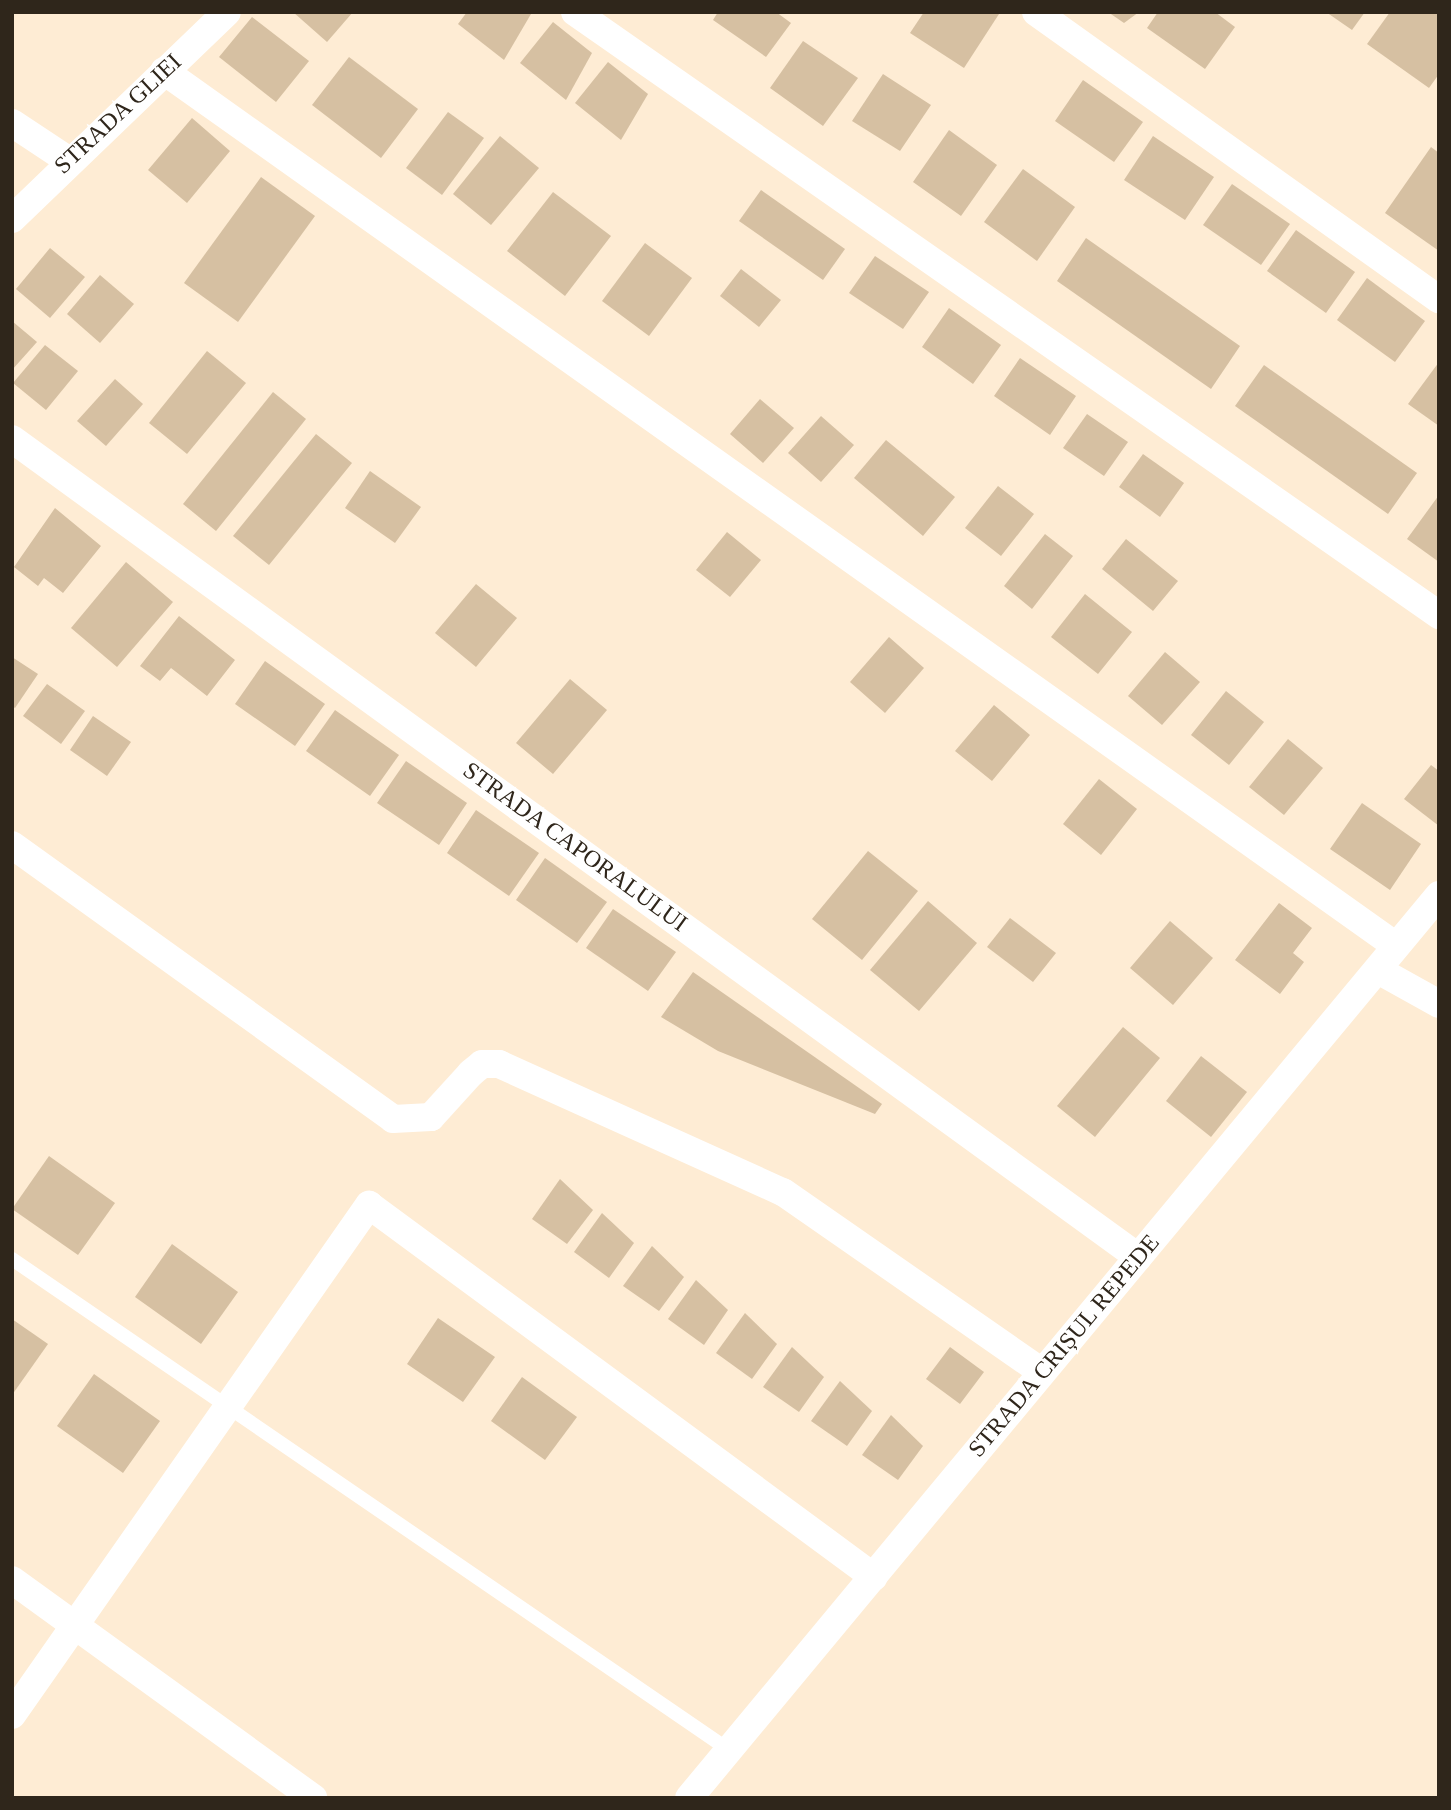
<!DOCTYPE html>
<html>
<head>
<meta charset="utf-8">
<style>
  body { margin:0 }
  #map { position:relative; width:1451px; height:1810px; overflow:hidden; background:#feecd4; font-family:"Times New Roman",serif }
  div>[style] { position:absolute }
  .building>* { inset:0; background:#d6c0a2 }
  .service>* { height:14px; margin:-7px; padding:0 7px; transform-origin:7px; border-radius:7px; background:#fff }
  .minor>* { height:28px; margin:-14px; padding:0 14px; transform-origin:14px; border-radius:14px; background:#fff }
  span { translate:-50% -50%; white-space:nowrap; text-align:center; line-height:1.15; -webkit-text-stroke:5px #fff; paint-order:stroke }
  .street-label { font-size:24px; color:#2f261b }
  .frame { position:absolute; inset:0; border:14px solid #2f261b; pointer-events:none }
</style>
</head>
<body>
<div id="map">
  <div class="building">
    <div style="clip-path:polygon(293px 12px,353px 12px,327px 42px)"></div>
    <div style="clip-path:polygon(467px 12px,529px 12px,531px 14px,504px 60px,458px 24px)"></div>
    <div style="clip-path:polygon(718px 12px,776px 12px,791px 23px,766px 57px,713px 20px)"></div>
    <div style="clip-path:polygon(924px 12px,996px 12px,999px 14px,964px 68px,910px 33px)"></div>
    <div style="clip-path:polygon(1108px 12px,1139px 12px,1124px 23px)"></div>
    <div style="clip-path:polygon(1158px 12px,1215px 12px,1235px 27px,1205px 69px,1147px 28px)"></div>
    <div style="clip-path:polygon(1326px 12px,1365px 12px,1352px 30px)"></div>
    <div style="clip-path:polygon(1390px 12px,1439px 12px,1439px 74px,1429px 88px,1367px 44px)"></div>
    <div style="clip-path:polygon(252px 17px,309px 61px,276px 102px,219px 57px)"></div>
    <div style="clip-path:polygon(553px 22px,592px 53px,566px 100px,520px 63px)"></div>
    <div style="clip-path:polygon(803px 41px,858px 78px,823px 126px,770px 88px)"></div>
    <div style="clip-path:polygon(349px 57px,418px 109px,381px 158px,312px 105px)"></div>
    <div style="clip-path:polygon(608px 62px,648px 94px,621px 140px,575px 103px)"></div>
    <div style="clip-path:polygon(883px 74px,931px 105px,900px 151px,852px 121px)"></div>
    <div style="clip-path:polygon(1083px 80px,1143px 122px,1114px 162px,1055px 121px)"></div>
    <div style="clip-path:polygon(448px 112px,484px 138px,442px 195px,406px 168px)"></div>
    <div style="clip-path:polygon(192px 118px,230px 151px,187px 203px,148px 170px)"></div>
    <div style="clip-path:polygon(949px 130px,997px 165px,961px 216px,913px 182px)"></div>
    <div style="clip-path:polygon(500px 136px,539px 168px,491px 225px,453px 194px)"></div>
    <div style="clip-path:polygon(1153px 136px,1214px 177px,1185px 220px,1124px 180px)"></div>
    <div style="clip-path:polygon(1431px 147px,1439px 153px,1439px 251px,1385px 213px)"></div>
    <div style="clip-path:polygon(1023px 169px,1075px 207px,1037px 261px,984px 222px)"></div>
    <div style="clip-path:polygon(261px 177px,315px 216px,238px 322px,184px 283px)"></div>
    <div style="clip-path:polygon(1232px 184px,1290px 224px,1261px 265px,1203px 225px)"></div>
    <div style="clip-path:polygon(761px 190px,845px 249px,823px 280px,739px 221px)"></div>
    <div style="clip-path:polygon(553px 192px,611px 236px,565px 296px,507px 251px)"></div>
    <div style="clip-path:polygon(1296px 230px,1355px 272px,1326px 313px,1267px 271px)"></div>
    <div style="clip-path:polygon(1086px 238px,1240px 346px,1211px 389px,1057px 281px)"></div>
    <div style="clip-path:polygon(645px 243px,692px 278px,649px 336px,602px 301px)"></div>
    <div style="clip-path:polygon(50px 248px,85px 277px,50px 318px,16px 289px)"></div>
    <div style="clip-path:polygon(875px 256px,929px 292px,903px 329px,849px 293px)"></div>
    <div style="clip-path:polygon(741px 269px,781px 300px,759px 327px,720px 296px)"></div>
    <div style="clip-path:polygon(100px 275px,134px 304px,100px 343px,67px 314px)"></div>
    <div style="clip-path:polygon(1367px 278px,1425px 321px,1395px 362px,1337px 320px)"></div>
    <div style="clip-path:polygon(949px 308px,1001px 345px,973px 384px,922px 347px)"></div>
    <div style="clip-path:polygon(12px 321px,37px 342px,12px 370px)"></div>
    <div style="clip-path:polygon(45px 345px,78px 371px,46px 410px,13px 383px)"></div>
    <div style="clip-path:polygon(207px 351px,246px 383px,187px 454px,149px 423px)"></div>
    <div style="clip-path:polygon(1020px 358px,1076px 396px,1050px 435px,994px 396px)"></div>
    <div style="clip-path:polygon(1439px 362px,1439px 426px,1408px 404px)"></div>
    <div style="clip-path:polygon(1264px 365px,1417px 473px,1388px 514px,1235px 406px)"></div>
    <div style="clip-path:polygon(115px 379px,143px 404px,106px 446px,77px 421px)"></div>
    <div style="clip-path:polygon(273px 392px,306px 419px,216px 531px,183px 504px)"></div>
    <div style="clip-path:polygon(760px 399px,794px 428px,763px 463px,730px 434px)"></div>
    <div style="clip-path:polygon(1087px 414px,1128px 442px,1104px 476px,1063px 448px)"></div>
    <div style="clip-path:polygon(821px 416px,854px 445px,821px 482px,788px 453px)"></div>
    <div style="clip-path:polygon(316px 434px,352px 463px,269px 565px,233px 536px)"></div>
    <div style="clip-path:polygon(886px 440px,955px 497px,923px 536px,854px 478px)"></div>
    <div style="clip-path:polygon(1143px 454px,1184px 483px,1160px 517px,1119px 487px)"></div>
    <div style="clip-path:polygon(370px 471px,421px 507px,395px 543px,345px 508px)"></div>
    <div style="clip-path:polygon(998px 486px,1034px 514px,1001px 556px,965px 528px)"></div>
    <div style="clip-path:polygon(1439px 495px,1439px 562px,1407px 539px)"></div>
    <div style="clip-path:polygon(55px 508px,101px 546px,63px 593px,44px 578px,38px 586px,14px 567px)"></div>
    <div style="clip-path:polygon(727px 532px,761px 560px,730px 597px,696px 570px)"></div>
    <div style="clip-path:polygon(1045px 534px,1073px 556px,1032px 609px,1004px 586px)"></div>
    <div style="clip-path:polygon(1126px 539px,1178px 581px,1153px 611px,1102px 569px)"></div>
    <div style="clip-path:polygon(126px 562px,173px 602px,117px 667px,71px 628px)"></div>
    <div style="clip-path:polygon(476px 584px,517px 618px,476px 667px,435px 633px)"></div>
    <div style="clip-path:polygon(1085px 594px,1132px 632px,1098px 674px,1051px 637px)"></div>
    <div style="clip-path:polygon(179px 616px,235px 660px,207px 696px,171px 668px,160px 681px,140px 666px)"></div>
    <div style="clip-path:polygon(889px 637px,924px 668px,885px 713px,850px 682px)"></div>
    <div style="clip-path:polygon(1165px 652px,1200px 682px,1162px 725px,1128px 696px)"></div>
    <div style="clip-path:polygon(12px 657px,38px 674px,15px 708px,12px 706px)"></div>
    <div style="clip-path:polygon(265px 661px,325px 704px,295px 746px,235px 704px)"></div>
    <div style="clip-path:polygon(570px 679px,607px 710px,553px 774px,516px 743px)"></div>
    <div style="clip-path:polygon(47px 684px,85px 711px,61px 744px,23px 716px)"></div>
    <div style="clip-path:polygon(1226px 691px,1264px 722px,1229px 765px,1191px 735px)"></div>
    <div style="clip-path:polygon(994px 705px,1030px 735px,992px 781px,955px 751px)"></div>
    <div style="clip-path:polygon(335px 710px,399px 755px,370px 796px,306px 751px)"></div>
    <div style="clip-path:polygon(93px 716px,131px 742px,107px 776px,70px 750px)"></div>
    <div style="clip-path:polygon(1288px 739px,1323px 768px,1284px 815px,1249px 787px)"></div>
    <div style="clip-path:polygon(406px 761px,467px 803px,439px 845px,377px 803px)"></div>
    <div style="clip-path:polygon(1431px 765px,1439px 771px,1439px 826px,1404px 799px)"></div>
    <div style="clip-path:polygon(1099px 779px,1137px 809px,1101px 855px,1063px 824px)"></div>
    <div style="clip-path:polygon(1362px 803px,1421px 844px,1390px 890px,1330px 849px)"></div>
    <div style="clip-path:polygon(476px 810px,539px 853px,509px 896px,447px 853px)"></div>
    <div style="clip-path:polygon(868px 851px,918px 891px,862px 960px,812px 919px)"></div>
    <div style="clip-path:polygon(545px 858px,607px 902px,577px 943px,516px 900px)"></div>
    <div style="clip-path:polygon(928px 901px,977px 943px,919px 1011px,870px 970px)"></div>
    <div style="clip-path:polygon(1279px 903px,1312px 928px,1293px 953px,1304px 962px,1280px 994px,1235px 960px)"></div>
    <div style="clip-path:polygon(613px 909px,676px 952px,648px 991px,586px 948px)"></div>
    <div style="clip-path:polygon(1010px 918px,1056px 953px,1033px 982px,987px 947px)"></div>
    <div style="clip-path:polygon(1170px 921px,1213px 958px,1173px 1005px,1130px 968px)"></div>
    <div style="clip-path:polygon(693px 972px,882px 1104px,875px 1114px,718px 1051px,661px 1017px)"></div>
    <div style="clip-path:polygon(1123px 1027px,1160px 1058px,1095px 1137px,1057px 1106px)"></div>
    <div style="clip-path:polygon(1201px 1056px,1247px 1092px,1211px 1137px,1166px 1101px)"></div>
    <div style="clip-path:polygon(49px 1156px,115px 1203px,78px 1255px,12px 1209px)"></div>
    <div style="clip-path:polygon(560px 1179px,593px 1210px,567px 1244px,532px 1219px)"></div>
    <div style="clip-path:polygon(602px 1213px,634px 1243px,609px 1278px,574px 1252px)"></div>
    <div style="clip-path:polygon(172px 1244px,238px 1292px,201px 1344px,135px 1297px)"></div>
    <div style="clip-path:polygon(652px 1246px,684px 1277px,659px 1311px,623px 1286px)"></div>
    <div style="clip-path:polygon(696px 1280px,728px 1310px,704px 1345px,668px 1319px)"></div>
    <div style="clip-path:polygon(745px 1313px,777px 1344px,752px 1379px,716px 1353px)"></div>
    <div style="clip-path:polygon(438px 1318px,495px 1357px,463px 1402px,407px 1364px)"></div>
    <div style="clip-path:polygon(12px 1319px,48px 1344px,12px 1395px)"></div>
    <div style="clip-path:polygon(792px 1347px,824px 1377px,799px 1412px,763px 1387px)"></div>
    <div style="clip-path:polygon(950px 1347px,984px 1372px,960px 1404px,926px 1379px)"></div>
    <div style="clip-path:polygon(94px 1374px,160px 1421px,123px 1473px,57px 1426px)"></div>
    <div style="clip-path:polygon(522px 1377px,577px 1417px,545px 1460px,491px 1421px)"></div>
    <div style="clip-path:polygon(840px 1381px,872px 1411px,847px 1446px,811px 1421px)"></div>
    <div style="clip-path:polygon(891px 1415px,923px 1446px,898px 1480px,862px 1455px)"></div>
  </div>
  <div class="service">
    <div style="left:12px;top:1259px;width:869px;rotate:34.4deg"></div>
  </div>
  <div class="minor">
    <div style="left:575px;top:12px;width:1054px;rotate:34.91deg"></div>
    <div style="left:1036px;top:12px;width:495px;rotate:35.5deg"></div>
    <div style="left:164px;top:71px;width:1511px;rotate:35.38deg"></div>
    <div style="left:12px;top:123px;width:67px;rotate:33.5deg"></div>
    <div style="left:12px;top:219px;width:298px;rotate:-43.9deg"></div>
    <div style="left:12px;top:439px;width:1392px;rotate:36deg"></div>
    <div style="left:12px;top:845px;width:469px;rotate:35.7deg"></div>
    <div style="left:393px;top:1119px;width:38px;rotate:-3deg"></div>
    <div style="left:431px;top:1117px;width:59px;rotate:-47.7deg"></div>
    <div style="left:471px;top:1073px;width:14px;rotate:-39deg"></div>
    <div style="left:482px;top:1064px;width:17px"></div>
    <div style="left:499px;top:1064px;width:312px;rotate:24.3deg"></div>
    <div style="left:783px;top:1192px;width:315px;rotate:34.8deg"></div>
    <div style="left:1378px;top:970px;width:70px;rotate:29.1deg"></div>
    <div style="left:12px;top:1580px;width:372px;rotate:35.9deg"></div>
    <div style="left:12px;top:1715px;width:623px;rotate:-55.01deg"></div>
    <div style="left:369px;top:1205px;width:627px;rotate:36.38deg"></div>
    <div style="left:689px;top:1798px;width:1174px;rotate:-50.29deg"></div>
  </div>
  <div class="street-label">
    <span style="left:118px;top:114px;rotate:-43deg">STRADA GLIEI</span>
    <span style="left:575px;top:847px;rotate:36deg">STRADA CAPORALULUI</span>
    <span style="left:1064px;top:1346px;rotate:-50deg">STRADA CRIȘUL REPEDE</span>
  </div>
  <div class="frame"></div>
</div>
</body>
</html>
